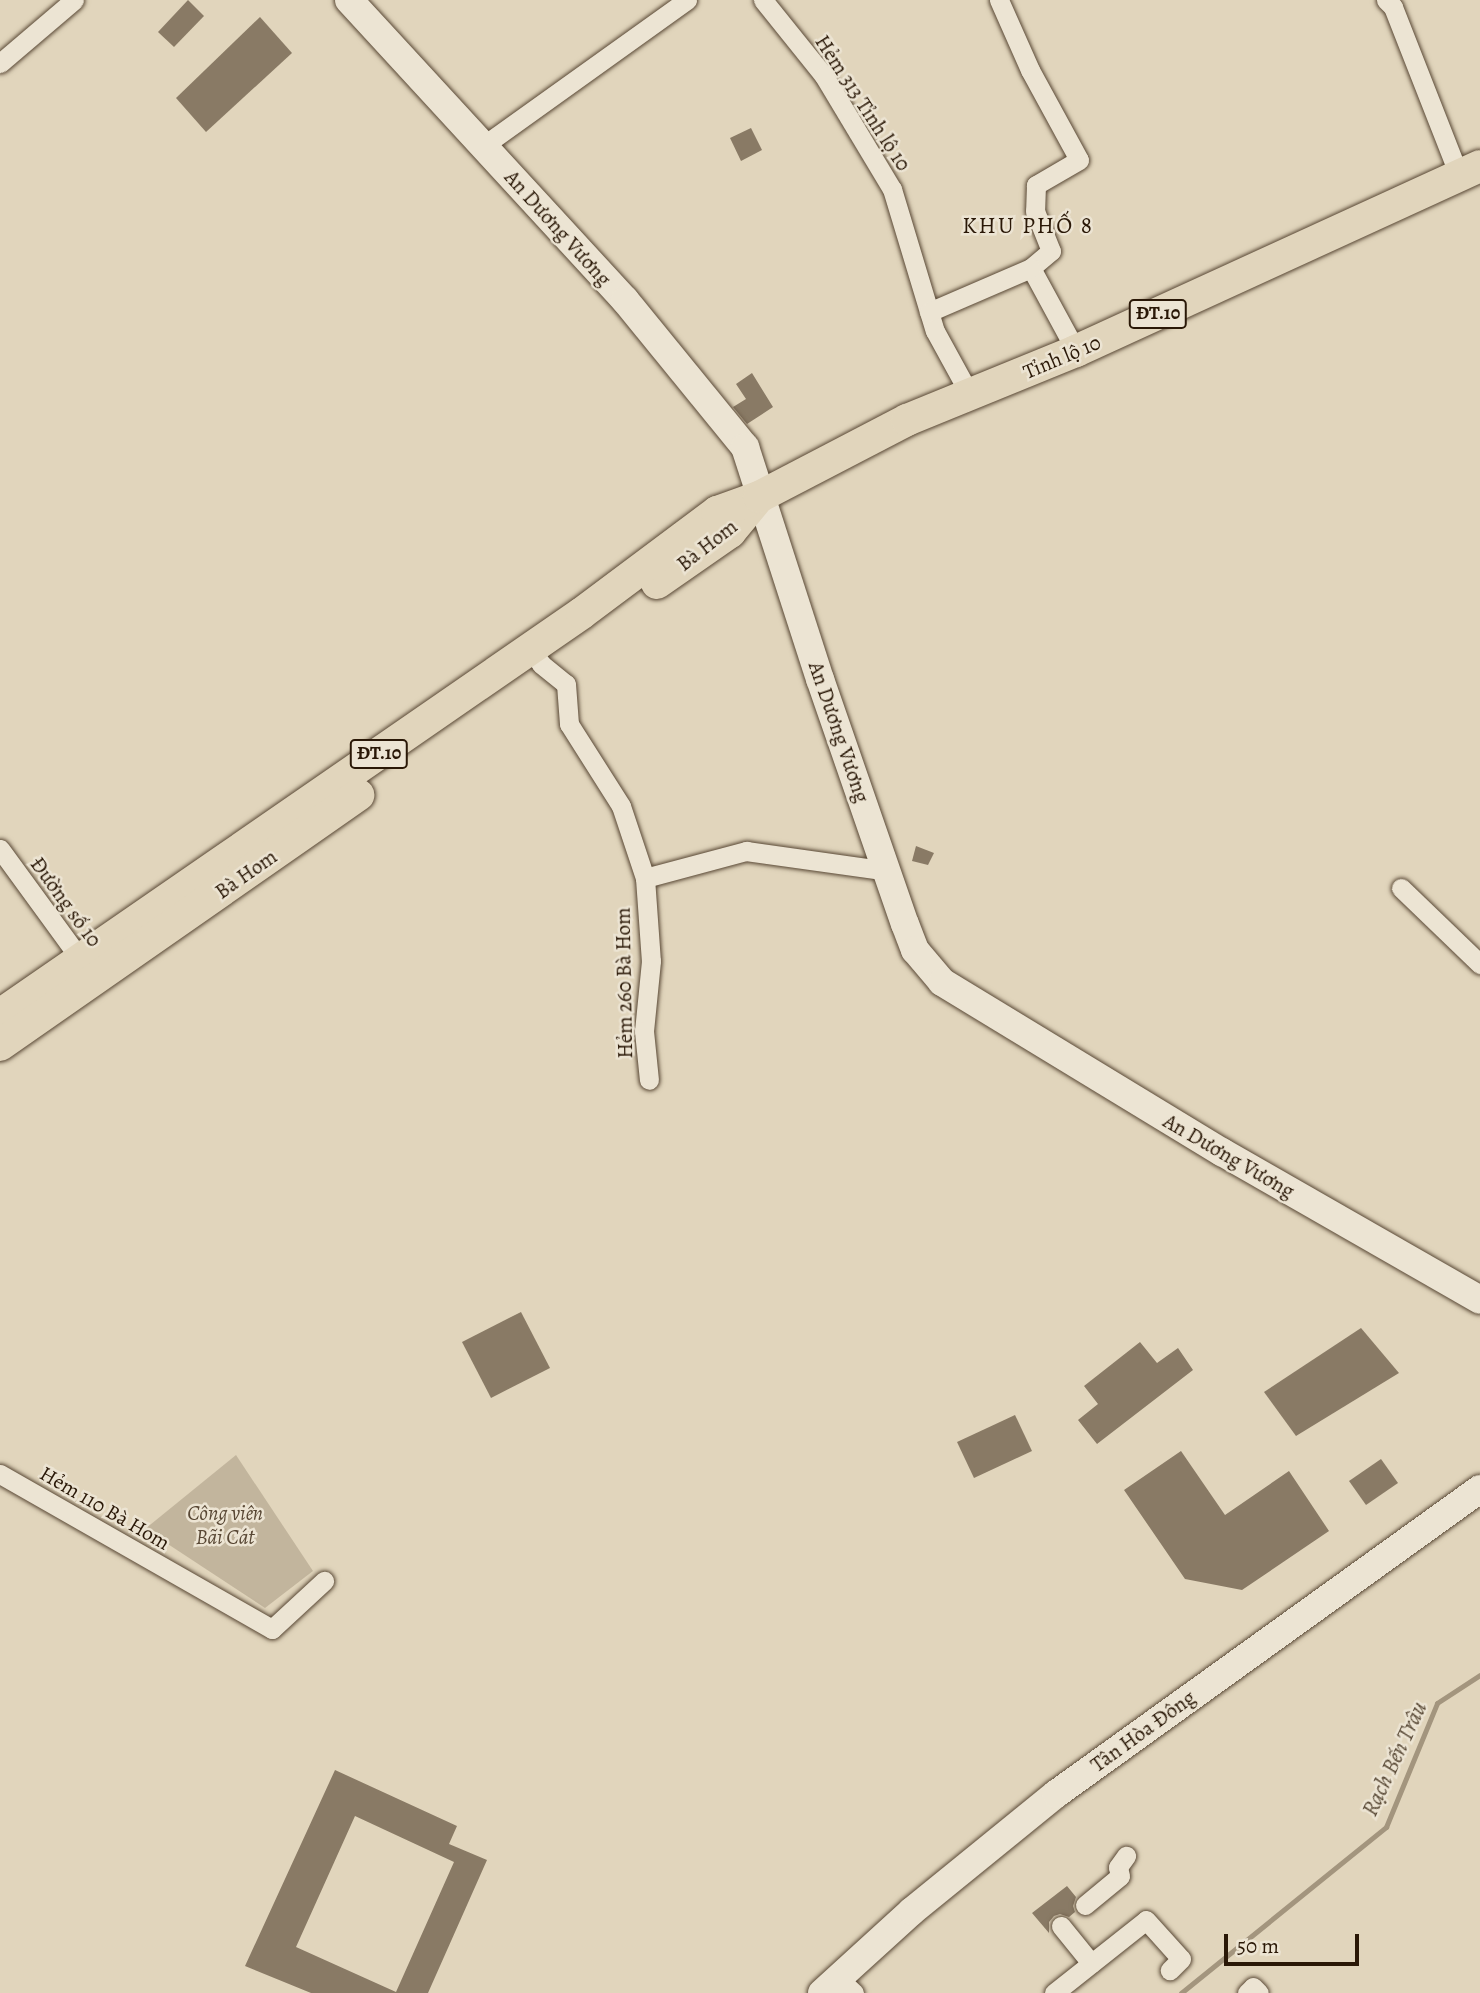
<!DOCTYPE html>
<html>
<head>
<meta charset="utf-8">
<style>
  body { margin:0 }
  #map { position:relative; width:1480px; height:1993px; overflow:hidden; background:#e1d5bc; font-family:Alegreya,serif }
  div>[style] { position:absolute }
  .green>* { inset:0; background:#c2b59d }
  .stream>* { height:5px; margin:-2.5px; padding:0 2.5px; transform-origin:2.5px; border-radius:2.5px; background:#a3957e }
  .building>* { inset:0; background:#897a65 }
  .roads { filter:drop-shadow(0 0 2px #584734) drop-shadow(0 0 2px #584734) }
  .street>* { height:19px; margin:-9.5px; padding:0 9.5px; transform-origin:9.5px; border-radius:9.5px; background:#ece4d3 }
  .secondary>* { height:28px; margin:-14px; padding:0 14px; transform-origin:14px; border-radius:14px; background:#ece4d3 }
  .primary>* { height:32px; margin:-16px; padding:0 16px; transform-origin:16px; border-radius:16px; background:#e1d5bc }
  span { translate:-50% -50%; white-space:nowrap; text-align:center; line-height:1.15; -webkit-text-stroke:5px #ece4d3; paint-order:stroke }
  .shield-label span { padding:2px 5px; background:#ece4d3; border:2px solid; border-radius:5px; -webkit-text-stroke-width:0 }
  .shield-label { font-size:19px; color:#2a1807; font-weight:700 }
  .street-label { font-size:21px; color:#2a1807 }
  .park-label { font-size:21px; color:#584734; font-style:italic }
  .neighbourhood-label { font-size:23px; color:#2a1807; letter-spacing:2px }
  .water-label { font-size:23px; color:#5a4a37; font-style:italic }
  .scale { position:absolute; left:1224px; top:1934px; width:135px; height:32px; box-sizing:border-box; border:4px solid #2a1807; border-top:0; padding-left:9px; font-size:21px; line-height:24px; white-space:nowrap; color:#2a1807; -webkit-text-stroke:5px #ece4d3; paint-order:stroke }
</style>
</head>
<body>
<div id="map">
  <div class="green">
    <div style="clip-path:polygon(236px 1455px,313px 1571px,265px 1608px,145px 1529px)"></div>
  </div>
  <div class="stream">
    <div style="left:1181px;top:1993px;width:264px;rotate:-39deg"></div>
    <div style="left:1386px;top:1827px;width:134px;rotate:-67.6deg"></div>
    <div style="left:1437px;top:1703px;width:51px;rotate:-33.1deg"></div>
  </div>
  <div class="building">
    <div style="clip-path:polygon(188px 0,204px 16px,174px 47px,158px 32px)"></div>
    <div style="clip-path:polygon(260px 17px,292px 53px,206px 132px,176px 98px)"></div>
    <div style="clip-path:polygon(751px 128px,762px 150px,741px 161px,730px 138px)"></div>
    <div style="clip-path:polygon(752px 373px,773px 407px,747px 424px,733px 407px,746px 399px,736px 384px)"></div>
    <div style="clip-path:polygon(916px 846px,934px 853px,928px 865px,912px 861px)"></div>
    <div style="clip-path:polygon(521px 1312px,550px 1368px,491px 1398px,462px 1342px)"></div>
    <div style="clip-path:polygon(1361px 1328px,1399px 1373px,1296px 1436px,1264px 1392px)"></div>
    <div style="clip-path:polygon(1140px 1342px,1157px 1363px,1178px 1348px,1193px 1370px,1097px 1444px,1078px 1420px,1098px 1404px,1084px 1386px)"></div>
    <div style="clip-path:polygon(1015px 1415px,1032px 1451px,974px 1478px,957px 1442px)"></div>
    <div style="clip-path:polygon(1181px 1451px,1225px 1515px,1289px 1471px,1329px 1531px,1242px 1590px,1185px 1579px,1124px 1490px)"></div>
    <div style="clip-path:polygon(1381px 1459px,1398px 1483px,1366px 1505px,1349px 1481px)"></div>
    <div style="clip-path:polygon(evenodd,335px 1770px,457px 1826px,449px 1844px,487px 1860px,428px 1993px,311px 1993px,245px 1966px,335px 1770px,355px 1816px,454px 1862px,396px 1992px,296px 1947px,355px 1816px)"></div>
    <div style="clip-path:polygon(1067px 1886px,1076px 1897px,1073px 1906px,1075px 1912px,1069px 1917px,1060px 1914px,1054px 1916px,1049px 1922px,1049px 1933px,1032px 1913px)"></div>
  </div>
  <div class="roads">
    <div class="street">
      <div style="left:763px;top:0;width:97px;rotate:51.2deg"></div>
      <div style="left:824px;top:76px;width:132px;rotate:59deg"></div>
      <div style="left:892px;top:189px;width:148px;rotate:73.2deg"></div>
      <div style="left:935px;top:331px;width:73px;rotate:61.3deg"></div>
      <div style="left:999px;top:0;width:77px;rotate:66.1deg"></div>
      <div style="left:1030px;top:70px;width:102px;rotate:61.4deg"></div>
      <div style="left:1079px;top:160px;width:50px;rotate:149.8deg"></div>
      <div style="left:1036px;top:185px;width:26px;rotate:92deg"></div>
      <div style="left:1035px;top:211px;width:43px;rotate:68.2deg"></div>
      <div style="left:1051px;top:251px;width:26px;rotate:140deg"></div>
      <div style="left:1031px;top:268px;width:94px;rotate:61.5deg"></div>
      <div style="left:1386px;top:0;width:10px;rotate:45deg"></div>
      <div style="left:1393px;top:7px;width:180px;rotate:68.6deg"></div>
      <div style="left:0;top:63px;width:97px;rotate:-40.4deg"></div>
      <div style="left:483px;top:146px;width:251px;rotate:-35.6deg"></div>
      <div style="left:929px;top:312px;width:111px;rotate:-23.3deg"></div>
      <div style="left:530px;top:648px;width:19px;rotate:55deg"></div>
      <div style="left:541px;top:664px;width:32px;rotate:39deg"></div>
      <div style="left:566px;top:684px;width:40px;rotate:85.7deg"></div>
      <div style="left:569px;top:724px;width:97px;rotate:57.6deg"></div>
      <div style="left:621px;top:806px;width:76px;rotate:71.6deg"></div>
      <div style="left:645px;top:878px;width:83px;rotate:85.9deg"></div>
      <div style="left:651px;top:961px;width:70px;rotate:95.7deg"></div>
      <div style="left:644px;top:1031px;width:49px;rotate:84.2deg"></div>
      <div style="left:0;top:849px;width:146px;rotate:53.9deg"></div>
      <div style="left:645px;top:878px;width:105px;rotate:-15deg"></div>
      <div style="left:746px;top:851px;width:143px;rotate:8deg"></div>
      <div style="left:1401px;top:888px;width:110px;rotate:43.9deg"></div>
      <div style="left:0;top:1474px;width:313px;rotate:29.7deg"></div>
      <div style="left:272px;top:1629px;width:71px;rotate:-42.7deg"></div>
      <div style="left:1085px;top:1905px;width:45px;rotate:-39.6deg"></div>
      <div style="left:1120px;top:1876px;width:9px;rotate:-103deg"></div>
      <div style="left:1118px;top:1867px;width:14px;rotate:-54deg"></div>
      <div style="left:1061px;top:1926px;width:48px;rotate:51deg"></div>
      <div style="left:838px;top:1978px;width:22px;rotate:43deg"></div>
      <div style="left:1054px;top:1993px;width:117px;rotate:-38.4deg"></div>
      <div style="left:1146px;top:1920px;width:52px;rotate:48.1deg"></div>
      <div style="left:1181px;top:1959px;width:16px;rotate:135deg"></div>
      <div style="left:1247px;top:1993px;width:8px;rotate:-45deg"></div>
      <div style="left:1253px;top:1987px;width:8px;rotate:45deg"></div>
    </div>
    <div class="secondary">
      <div style="left:349px;top:0;width:408px;rotate:47.4deg"></div>
      <div style="left:625px;top:300px;width:190px;rotate:50.8deg"></div>
      <div style="left:745px;top:447px;width:244px;rotate:72.1deg"></div>
      <div style="left:820px;top:679px;width:259px;rotate:70.9deg"></div>
      <div style="left:905px;top:924px;width:28px;rotate:69deg"></div>
      <div style="left:915px;top:950px;width:42px;rotate:49.8deg"></div>
      <div style="left:942px;top:982px;width:328px;rotate:31.3deg"></div>
      <div style="left:1222px;top:1152px;width:297px;rotate:29.8deg"></div>
      <div style="left:822px;top:1993px;width:122px;rotate:-42.3deg"></div>
      <div style="left:912px;top:1911px;width:186px;rotate:-39.1deg"></div>
      <div style="left:1056px;top:1794px;width:522px;rotate:-35.73deg"></div>
    </div>
    <div class="primary">
      <div style="left:657px;top:583px;width:89px;rotate:-34.9deg"></div>
      <div style="left:730px;top:532px;width:44px;rotate:-50.5deg"></div>
      <div style="left:0;top:1015px;width:707px;rotate:-34.63deg"></div>
      <div style="left:582px;top:613px;width:169px;rotate:-36.8deg"></div>
      <div style="left:717px;top:512px;width:45px;rotate:-19.7deg"></div>
      <div style="left:759px;top:497px;width:167px;rotate:-27.5deg"></div>
      <div style="left:907px;top:420px;width:183px;rotate:-22.2deg"></div>
      <div style="left:1076px;top:351px;width:444px;rotate:-24.6deg"></div>
      <div style="left:0;top:1045px;width:437px;rotate:-34.9deg"></div>
    </div>
  </div>
  <div class="shield-label">
    <span style="left:1158px;top:314px">ĐT.10</span>
    <span style="left:379px;top:754px">ĐT.10</span>
  </div>
  <div class="street-label">
    <span style="left:863px;top:103px;rotate:57deg">Hẻm 313 Tỉnh lộ 10</span>
    <span style="left:558px;top:228px;rotate:48deg">An Dương Vương</span>
    <span style="left:1062px;top:357px;rotate:-23deg">Tỉnh lộ 10</span>
    <span style="left:707px;top:545px;rotate:-38deg">Bà Hom</span>
    <span style="left:839px;top:732px;rotate:71deg">An Dương Vương</span>
    <span style="left:246px;top:874px;rotate:-35deg">Bà Hom</span>
    <span style="left:66px;top:902px;rotate:54deg">Đường số 10</span>
    <span style="left:624px;top:983px;rotate:-91deg">Hẻm 260 Bà Hom</span>
    <span style="left:1229px;top:1156px;rotate:30deg">An Dương Vương</span>
    <span style="left:105px;top:1508px;rotate:30deg">Hẻm 110 Bà Hom</span>
    <span style="left:1143px;top:1731px;rotate:-36deg">Tân Hòa Đông</span>
  </div>
  <div class="park-label">
    <span style="left:225px;top:1525px">Công viên<br>Bãi Cát</span>
  </div>
  <div class="neighbourhood-label">
    <span style="left:1028px;top:226px">KHU PHỐ 8</span>
  </div>
  <div class="water-label">
    <span style="left:1395px;top:1759px;rotate:-65deg">Rạch Bến Trâu</span>
  </div>
  <div class="scale">50 m</div>
</div>
</body>
</html>
